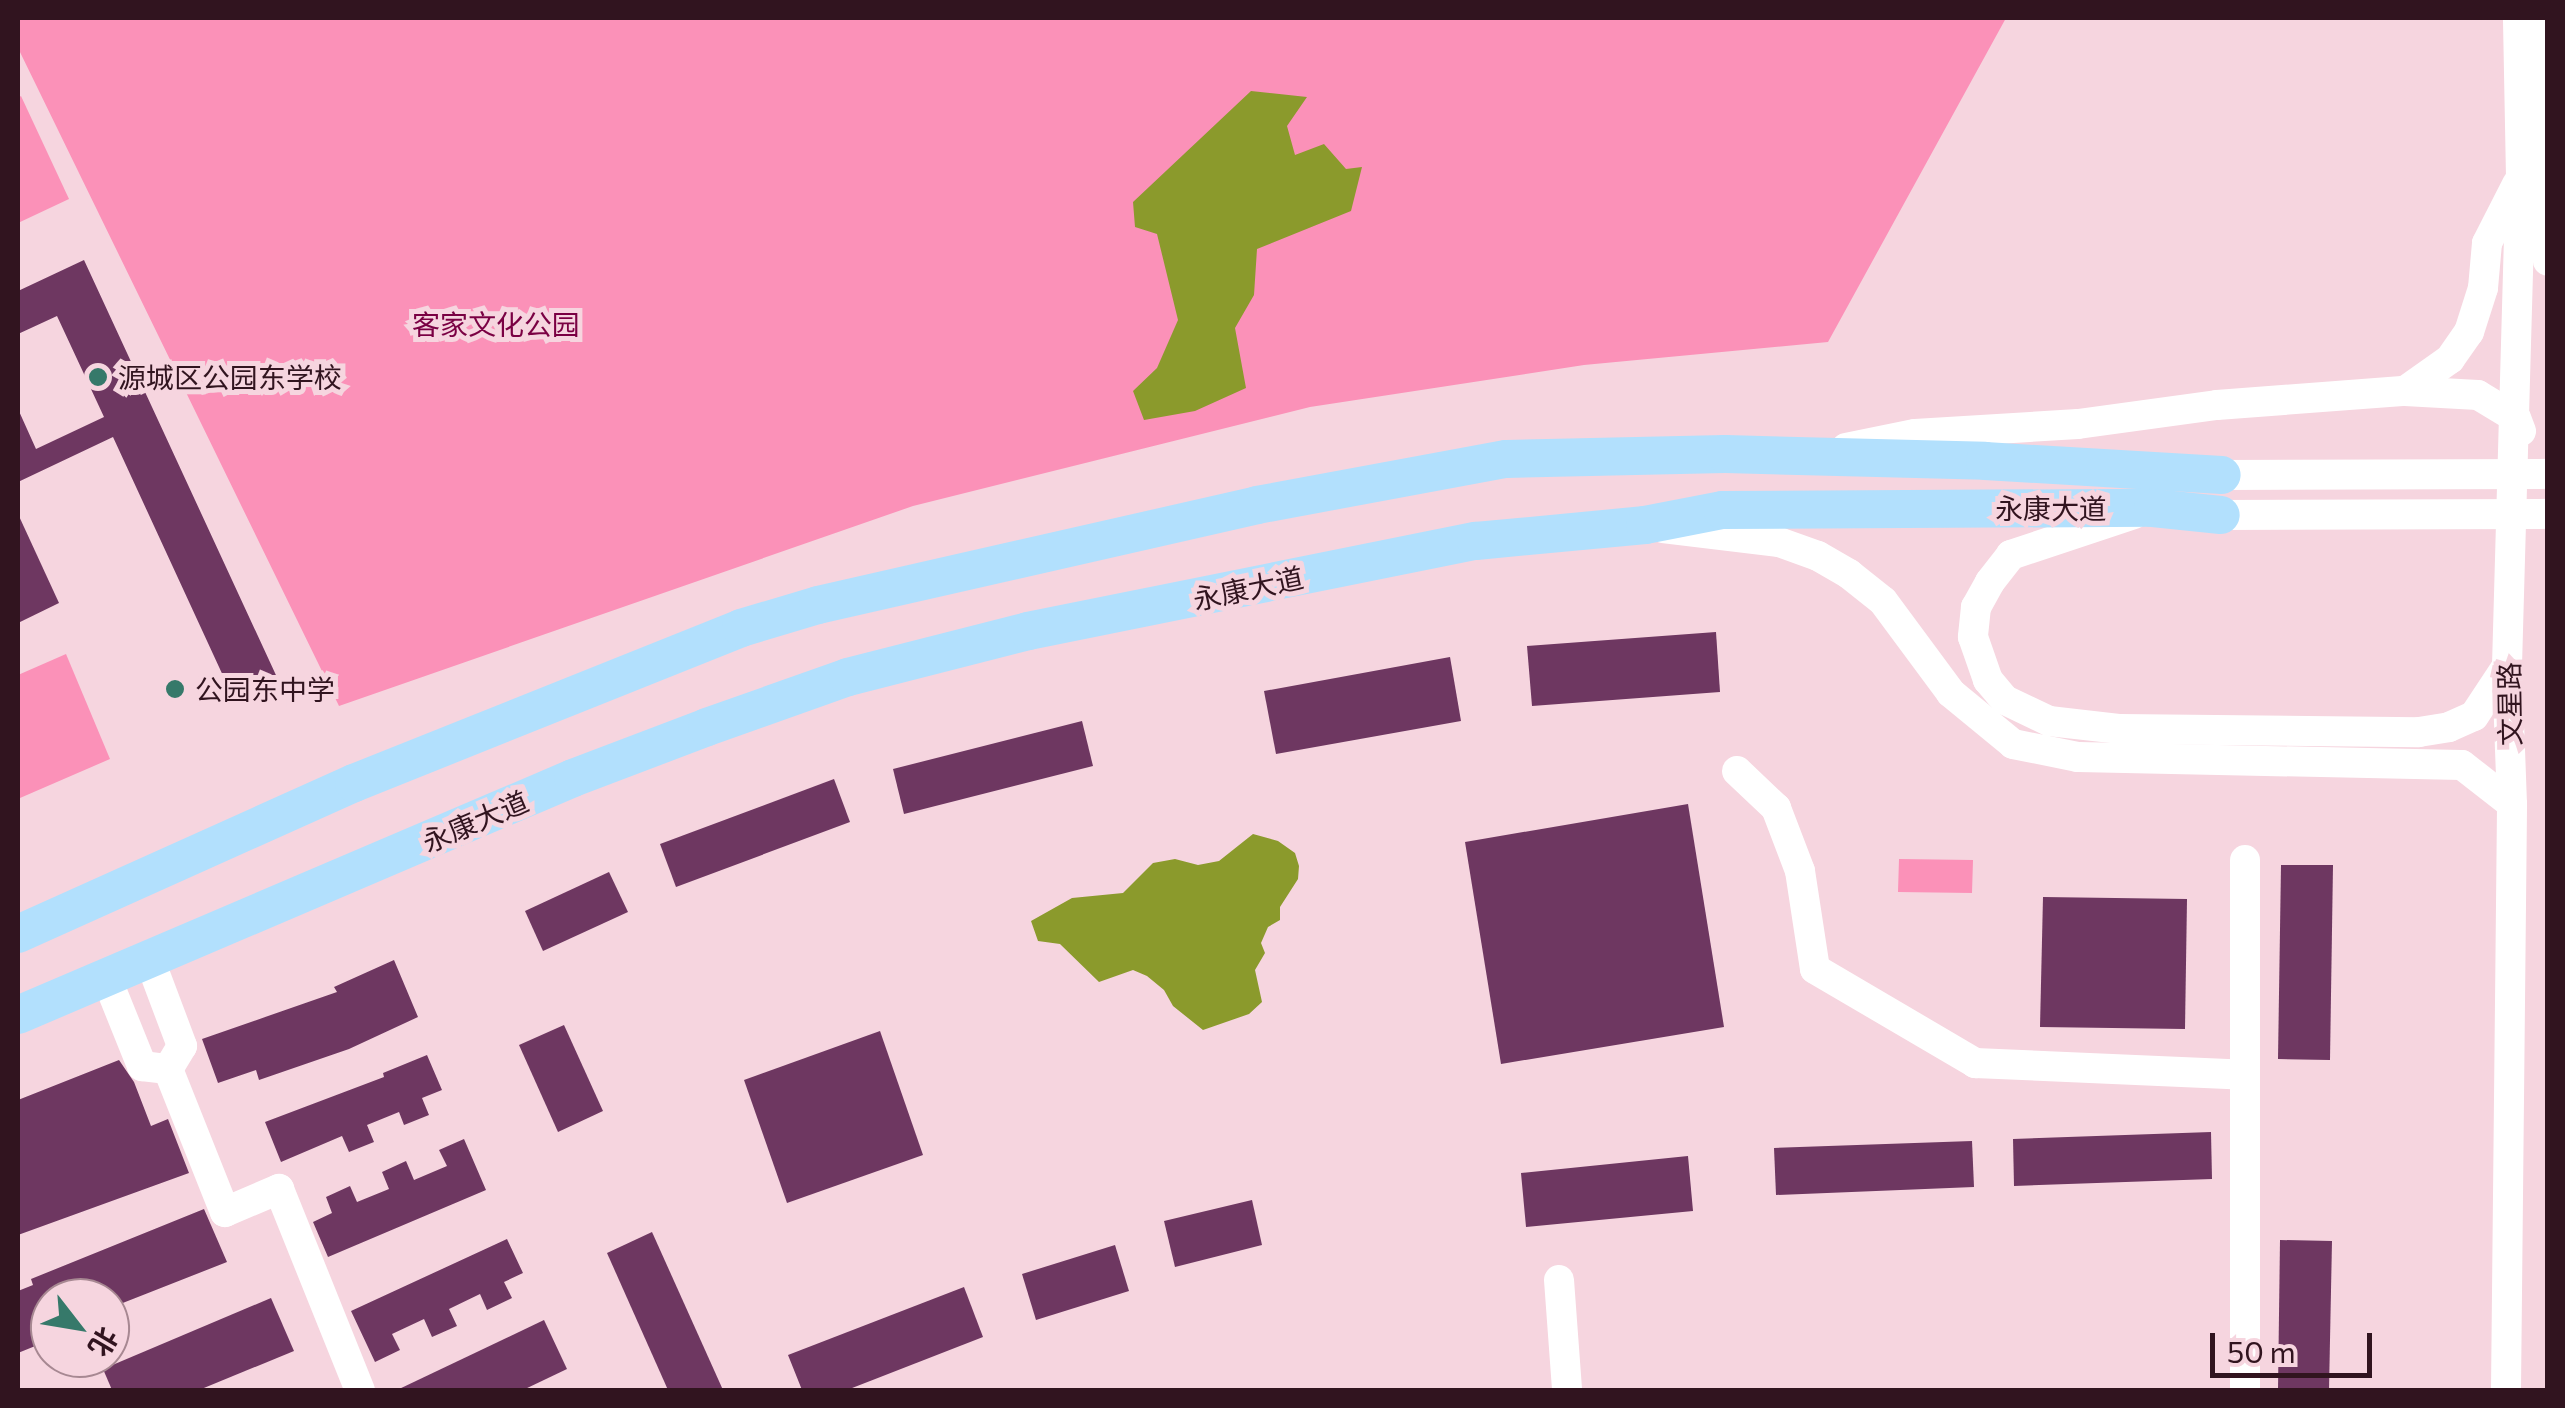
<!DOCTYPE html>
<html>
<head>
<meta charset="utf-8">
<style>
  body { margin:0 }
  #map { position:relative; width:2565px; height:1408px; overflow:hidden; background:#f6d5df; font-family:Commissioner,"Noto Sans SC",sans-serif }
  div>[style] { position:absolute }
  .green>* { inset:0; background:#fb91b8 }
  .water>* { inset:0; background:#8b9a2c }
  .building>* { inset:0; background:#6e3761 }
  .minor>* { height:30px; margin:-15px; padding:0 15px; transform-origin:15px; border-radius:15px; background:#fff }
  .major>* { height:38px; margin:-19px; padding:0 19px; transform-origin:19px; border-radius:19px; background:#b2e0fd }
  .dots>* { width:28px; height:28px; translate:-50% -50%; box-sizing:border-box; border:5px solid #f6d5df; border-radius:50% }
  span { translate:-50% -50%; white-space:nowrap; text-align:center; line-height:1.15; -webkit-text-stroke:10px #f6d5df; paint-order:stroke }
  .park-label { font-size:28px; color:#7a0043 }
  .poi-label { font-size:28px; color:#31141f }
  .left { translate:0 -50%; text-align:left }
  .street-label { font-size:28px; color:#31141f }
  .frame { position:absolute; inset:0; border:20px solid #31141f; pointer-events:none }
  .north { position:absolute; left:30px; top:1278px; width:100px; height:100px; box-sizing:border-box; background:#f6d5df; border:2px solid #a78892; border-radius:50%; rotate:121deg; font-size:28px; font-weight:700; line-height:40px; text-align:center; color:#31141f }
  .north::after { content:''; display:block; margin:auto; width:35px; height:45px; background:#36796a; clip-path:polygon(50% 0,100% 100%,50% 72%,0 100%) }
  .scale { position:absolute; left:2210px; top:1333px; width:162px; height:45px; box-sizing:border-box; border:5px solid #31141f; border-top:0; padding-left:12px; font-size:30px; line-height:35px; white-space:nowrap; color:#31141f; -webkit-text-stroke:8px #f6d5df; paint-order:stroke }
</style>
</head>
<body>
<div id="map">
  <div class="green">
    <div style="clip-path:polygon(18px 18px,2006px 18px,1828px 342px,1584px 365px,1310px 407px,913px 506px,339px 706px,18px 48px)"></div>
    <div style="clip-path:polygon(21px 96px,69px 199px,18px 223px,18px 98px)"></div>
    <div style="clip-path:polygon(66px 654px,110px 759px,20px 798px,18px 675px)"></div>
    <div style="clip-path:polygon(1899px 859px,1973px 860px,1972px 893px,1898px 892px)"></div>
  </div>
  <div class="water">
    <div style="clip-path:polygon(1251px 91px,1307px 97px,1287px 126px,1295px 155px,1324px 144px,1346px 169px,1362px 167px,1351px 211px,1257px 249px,1254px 295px,1235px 328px,1246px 388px,1195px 411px,1144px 420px,1133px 391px,1157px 368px,1178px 320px,1157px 234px,1135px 227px,1133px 202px)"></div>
    <div style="clip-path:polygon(1253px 834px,1278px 841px,1295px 853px,1299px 866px,1298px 879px,1280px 907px,1280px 920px,1268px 927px,1261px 943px,1265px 953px,1255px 970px,1262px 1002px,1249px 1014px,1203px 1030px,1173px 1006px,1164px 990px,1147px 976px,1133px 970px,1099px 982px,1060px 944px,1038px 941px,1031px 921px,1072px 898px,1123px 893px,1153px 863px,1175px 859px,1198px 865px,1219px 861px)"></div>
  </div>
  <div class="building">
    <div style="clip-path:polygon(84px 260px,281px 686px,237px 706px,113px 437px,18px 482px,18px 409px,36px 449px,104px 417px,57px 316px,18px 334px,18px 291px)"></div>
    <div style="clip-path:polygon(18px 514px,59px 603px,18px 623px)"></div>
    <div style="clip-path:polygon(1716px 632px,1720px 692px,1532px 706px,1527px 646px)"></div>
    <div style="clip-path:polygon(1450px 657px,1461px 721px,1276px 754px,1264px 691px)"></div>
    <div style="clip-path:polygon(1082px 721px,1093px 766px,904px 814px,893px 769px)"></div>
    <div style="clip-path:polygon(834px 779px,850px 822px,676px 887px,660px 844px)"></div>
    <div style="clip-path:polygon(1688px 804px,1724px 1027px,1501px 1064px,1465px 842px)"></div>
    <div style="clip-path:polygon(2281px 865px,2333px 865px,2330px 1060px,2278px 1059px)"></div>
    <div style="clip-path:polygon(609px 872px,628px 912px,543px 951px,525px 911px)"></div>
    <div style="clip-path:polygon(2043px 897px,2187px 899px,2185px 1029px,2040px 1027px)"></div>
    <div style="clip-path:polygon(394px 960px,418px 1017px,349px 1049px,259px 1080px,256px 1070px,218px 1083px,202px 1039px,337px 992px,334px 987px)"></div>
    <div style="clip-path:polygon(564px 1025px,603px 1111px,558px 1132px,519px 1045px)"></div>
    <div style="clip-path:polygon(880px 1031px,923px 1155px,787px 1203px,744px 1080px)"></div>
    <div style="clip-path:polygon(427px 1055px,442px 1090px,422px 1098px,429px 1115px,404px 1125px,399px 1112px,367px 1125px,374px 1142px,349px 1152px,342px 1136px,281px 1162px,265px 1122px,384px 1077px,383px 1073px)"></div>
    <div style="clip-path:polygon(119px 1060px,134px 1082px,151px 1126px,168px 1119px,189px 1173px,18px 1235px,18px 1100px)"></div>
    <div style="clip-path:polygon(2211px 1132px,2212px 1179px,2014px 1186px,2013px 1139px)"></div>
    <div style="clip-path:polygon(464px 1139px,486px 1190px,328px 1257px,313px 1222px,332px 1213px,326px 1197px,350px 1186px,357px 1202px,389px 1189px,382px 1172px,406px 1161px,414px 1180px,447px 1166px,439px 1150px)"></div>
    <div style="clip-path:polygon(1972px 1141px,1974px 1187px,1776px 1195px,1774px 1148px)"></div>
    <div style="clip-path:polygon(1688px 1156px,1693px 1211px,1526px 1227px,1521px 1173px)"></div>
    <div style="clip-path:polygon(1252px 1200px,1262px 1245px,1175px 1267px,1164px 1221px)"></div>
    <div style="clip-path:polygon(204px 1209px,227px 1262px,110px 1308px,110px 1298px,50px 1298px,50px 1340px,18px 1353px,18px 1291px,33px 1285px,31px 1279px)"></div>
    <div style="clip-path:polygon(652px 1232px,723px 1390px,668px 1390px,607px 1253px)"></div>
    <div style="clip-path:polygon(507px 1239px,523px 1273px,504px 1282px,512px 1298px,487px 1310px,480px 1294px,449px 1309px,457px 1326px,432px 1337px,424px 1319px,392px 1334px,400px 1350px,375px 1362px,351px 1311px)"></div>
    <div style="clip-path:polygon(2280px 1240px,2332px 1241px,2329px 1390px,2278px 1390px)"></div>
    <div style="clip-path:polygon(1115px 1245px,1129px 1291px,1036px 1320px,1022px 1274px)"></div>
    <div style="clip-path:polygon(964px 1287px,983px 1337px,847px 1390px,802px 1390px,788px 1355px)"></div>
    <div style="clip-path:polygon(271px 1298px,294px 1351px,199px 1390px,112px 1390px,103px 1369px)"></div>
    <div style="clip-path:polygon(544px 1320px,567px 1369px,523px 1390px,397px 1390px)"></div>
  </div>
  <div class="minor">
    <div style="left:2544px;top:18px;width:143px;rotate:90.8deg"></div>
    <div style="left:2542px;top:161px;width:100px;rotate:86.6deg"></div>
    <div style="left:2405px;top:391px;width:73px;rotate:3.1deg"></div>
    <div style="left:2478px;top:395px;width:44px;rotate:31.2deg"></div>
    <div style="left:2516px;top:418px;width:14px;rotate:69deg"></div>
    <div style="left:1846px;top:448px;width:70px;rotate:-11.5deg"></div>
    <div style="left:1915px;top:434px;width:163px;rotate:-3.5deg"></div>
    <div style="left:2078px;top:424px;width:140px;rotate:-7.8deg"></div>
    <div style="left:2217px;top:405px;width:189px;rotate:-4.3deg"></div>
    <div style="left:2405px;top:391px;width:55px;rotate:-35.4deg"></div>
    <div style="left:2450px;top:359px;width:33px;rotate:-55deg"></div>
    <div style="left:2469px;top:332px;width:46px;rotate:-72.3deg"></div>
    <div style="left:2483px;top:288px;width:45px;rotate:-84.9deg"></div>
    <div style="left:2487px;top:243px;width:66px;rotate:-63deg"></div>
    <div style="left:2222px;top:475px;width:326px;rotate:-0.2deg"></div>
    <div style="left:2134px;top:514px;width:130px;rotate:161.6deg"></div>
    <div style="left:2011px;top:555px;width:34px;rotate:128deg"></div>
    <div style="left:1990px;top:582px;width:29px;rotate:119deg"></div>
    <div style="left:1976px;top:607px;width:30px;rotate:96deg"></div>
    <div style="left:1973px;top:637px;width:46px;rotate:70.8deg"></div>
    <div style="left:1988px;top:680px;width:26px;rotate:50deg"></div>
    <div style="left:2005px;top:700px;width:49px;rotate:25.5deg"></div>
    <div style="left:2049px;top:721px;width:70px;rotate:6.5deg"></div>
    <div style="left:2119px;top:729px;width:300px;rotate:0.6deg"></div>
    <div style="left:2419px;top:732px;width:30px;rotate:-9deg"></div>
    <div style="left:2449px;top:727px;width:27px;rotate:-24deg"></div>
    <div style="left:2474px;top:716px;width:60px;rotate:-56.6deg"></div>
    <div style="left:2221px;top:515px;width:327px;rotate:-0.2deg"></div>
    <div style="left:1663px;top:528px;width:117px;rotate:6.9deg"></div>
    <div style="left:1779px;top:542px;width:41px;rotate:19.7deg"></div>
    <div style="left:1818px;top:556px;width:36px;rotate:30deg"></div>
    <div style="left:1849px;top:574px;width:43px;rotate:38.5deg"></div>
    <div style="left:1883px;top:601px;width:114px;rotate:53.5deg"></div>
    <div style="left:1951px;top:693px;width:80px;rotate:39.4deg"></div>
    <div style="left:2013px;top:744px;width:66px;rotate:11.3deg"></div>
    <div style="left:2078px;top:757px;width:384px;rotate:1.2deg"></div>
    <div style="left:2462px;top:765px;width:63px;rotate:38deg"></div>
    <div style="left:1737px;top:771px;width:54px;rotate:43.5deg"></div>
    <div style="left:1776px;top:808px;width:67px;rotate:69.1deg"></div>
    <div style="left:1800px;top:871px;width:99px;rotate:81.3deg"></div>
    <div style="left:1815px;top:969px;width:186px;rotate:30.4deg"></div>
    <div style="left:1975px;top:1063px;width:270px;rotate:2.5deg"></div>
    <div style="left:149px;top:958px;width:94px;rotate:69.4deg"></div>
    <div style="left:182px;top:1046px;width:27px;rotate:121deg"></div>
    <div style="left:107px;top:979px;width:94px;rotate:68.1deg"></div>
    <div style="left:142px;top:1066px;width:26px;rotate:7deg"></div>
    <div style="left:168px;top:1069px;width:154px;rotate:68.3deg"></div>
    <div style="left:225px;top:1212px;width:59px;rotate:-23.1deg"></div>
    <div style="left:279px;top:1189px;width:217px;rotate:68.1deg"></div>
    <div style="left:1559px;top:1280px;width:110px;rotate:85.8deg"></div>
    <div style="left:2245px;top:1390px;width:530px;rotate:-90deg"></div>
    <div style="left:2506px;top:1390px;width:586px;rotate:-89.41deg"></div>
    <div style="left:2512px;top:804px;width:138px;rotate:-92.1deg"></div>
    <div style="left:2507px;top:666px;width:489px;rotate:-88.4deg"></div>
    <div style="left:2521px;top:177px;width:159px;rotate:-91.1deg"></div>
  </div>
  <div class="major">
    <div style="left:18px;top:934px;width:368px;rotate:-24.2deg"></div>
    <div style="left:354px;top:783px;width:417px;rotate:-21.8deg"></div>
    <div style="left:741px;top:628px;width:80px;rotate:-16.6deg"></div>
    <div style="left:818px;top:605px;width:450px;rotate:-12.8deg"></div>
    <div style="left:1257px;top:505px;width:253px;rotate:-10.5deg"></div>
    <div style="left:1506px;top:459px;width:219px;rotate:-1.3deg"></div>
    <div style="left:1725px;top:454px;width:260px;rotate:1.5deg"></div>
    <div style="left:1985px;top:461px;width:237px;rotate:3.4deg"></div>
    <div style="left:18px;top:1015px;width:603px;rotate:-23.12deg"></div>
    <div style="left:573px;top:778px;width:143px;rotate:-20.8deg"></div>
    <div style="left:707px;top:727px;width:150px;rotate:-19.5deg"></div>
    <div style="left:848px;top:677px;width:186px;rotate:-14.3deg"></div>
    <div style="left:1028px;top:631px;width:457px;rotate:-11.4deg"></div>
    <div style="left:1476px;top:541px;width:170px;rotate:-5.4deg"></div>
    <div style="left:1645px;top:525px;width:78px;rotate:-11deg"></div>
    <div style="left:1722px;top:510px;width:431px;rotate:-0.3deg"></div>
    <div style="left:2153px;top:508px;width:68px;rotate:5.9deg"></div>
  </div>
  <div class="dots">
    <div style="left:98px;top:377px;background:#36796a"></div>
    <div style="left:175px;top:689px;background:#36796a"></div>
  </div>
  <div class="park-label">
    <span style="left:496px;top:324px">客家文化公园</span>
  </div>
  <div class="poi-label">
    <span class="left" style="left:118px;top:377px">源城区公园东学校</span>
    <span class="left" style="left:195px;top:689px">公园东中学</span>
  </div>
  <div class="street-label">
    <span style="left:2051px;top:508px">永康大道</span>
    <span style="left:1248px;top:588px;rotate:-12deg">永康大道</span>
    <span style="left:2509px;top:704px;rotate:-91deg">文星路</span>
    <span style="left:475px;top:821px;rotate:-23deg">永康大道</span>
  </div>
  <div class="frame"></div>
  <div class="north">北</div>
  <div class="scale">50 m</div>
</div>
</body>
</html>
